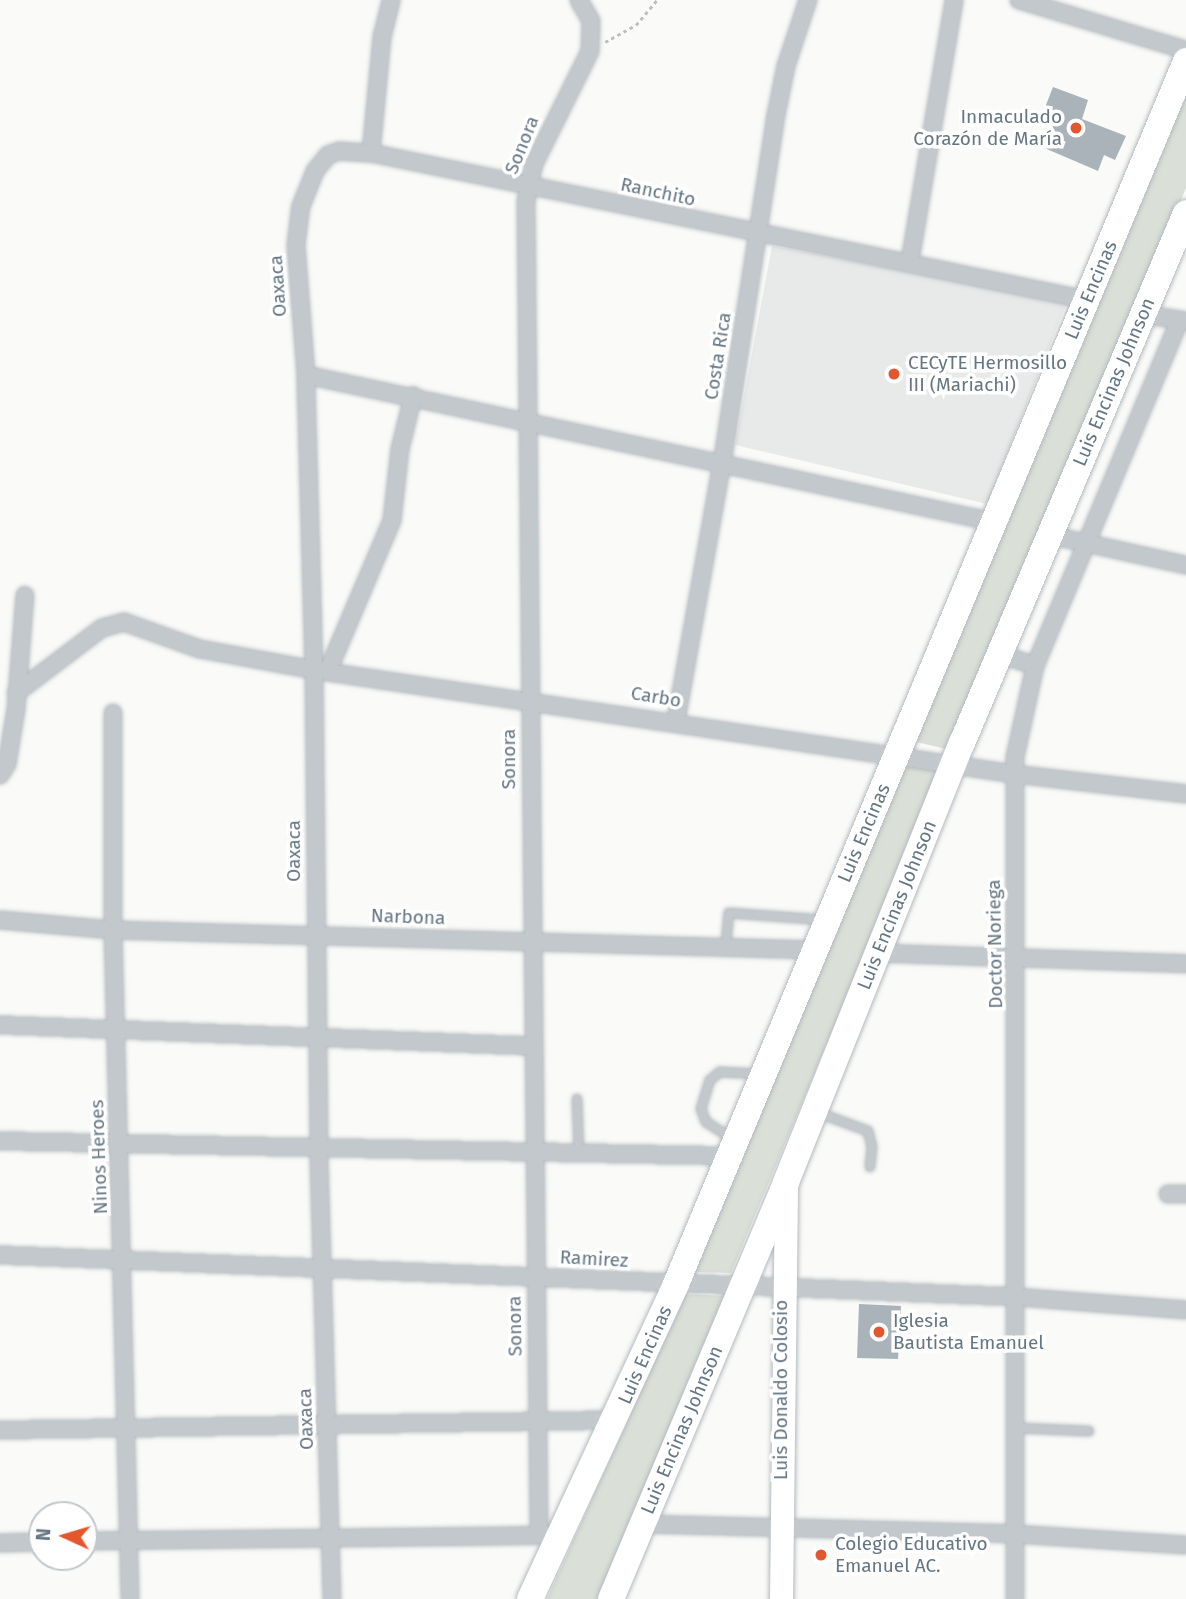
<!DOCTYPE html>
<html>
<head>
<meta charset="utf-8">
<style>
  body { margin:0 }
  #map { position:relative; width:1186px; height:1599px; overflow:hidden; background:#fafaf8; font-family:"Fira Sans",sans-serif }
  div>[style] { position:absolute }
  .built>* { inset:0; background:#e8e9e9 }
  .green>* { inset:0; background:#dadfd7 }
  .building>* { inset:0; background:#aab3b9 }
  .path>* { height:2.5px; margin-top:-1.25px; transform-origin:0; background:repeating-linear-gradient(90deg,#bbbfc2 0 3.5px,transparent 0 7px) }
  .roads { filter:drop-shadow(0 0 2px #b3babf) drop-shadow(0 0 2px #b3babf) }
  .service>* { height:8px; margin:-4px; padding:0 4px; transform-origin:4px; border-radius:4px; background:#c3c8cc }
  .minor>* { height:16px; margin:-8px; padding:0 8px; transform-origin:8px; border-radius:8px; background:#c3c8cc }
  .secondary>* { height:23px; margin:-11.5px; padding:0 11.5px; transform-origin:11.5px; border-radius:11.5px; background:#fff }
  .primary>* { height:26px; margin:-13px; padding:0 13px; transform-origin:13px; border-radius:13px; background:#fff }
  .dots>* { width:19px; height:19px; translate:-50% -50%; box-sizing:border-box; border:4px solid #fff; border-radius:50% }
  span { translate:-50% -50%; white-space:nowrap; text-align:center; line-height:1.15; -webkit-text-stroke:7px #fff; paint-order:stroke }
  .poi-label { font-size:19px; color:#657683 }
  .right { translate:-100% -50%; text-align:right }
  .left { translate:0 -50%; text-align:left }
  .street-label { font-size:19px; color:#657683 }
  .north { position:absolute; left:28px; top:1501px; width:70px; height:70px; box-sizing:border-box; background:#fff; border:2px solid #c1c8cd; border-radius:50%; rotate:274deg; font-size:19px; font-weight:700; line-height:28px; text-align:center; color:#657683 }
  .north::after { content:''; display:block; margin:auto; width:24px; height:32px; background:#e4572e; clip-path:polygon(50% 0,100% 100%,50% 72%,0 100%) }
</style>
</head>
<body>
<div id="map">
  <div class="built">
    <div style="clip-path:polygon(772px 246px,1067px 302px,987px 504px,735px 445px)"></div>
  </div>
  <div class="green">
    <div style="clip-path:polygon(1186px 96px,1186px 188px,951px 750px,916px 742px)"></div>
    <div style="clip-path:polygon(909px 758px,942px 767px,731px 1273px,693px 1272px)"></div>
    <div style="clip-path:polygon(685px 1294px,726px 1296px,599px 1599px,547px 1599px)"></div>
  </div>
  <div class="building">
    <div style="clip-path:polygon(1053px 87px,1088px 100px,1082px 119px,1126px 136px,1115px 160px,1104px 155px,1098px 171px,1042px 147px,1054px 113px,1044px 110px)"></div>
    <div style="clip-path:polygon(859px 1304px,901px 1306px,898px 1359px,857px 1358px)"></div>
  </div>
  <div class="path">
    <div style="left:605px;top:42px;width:35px;rotate:-29deg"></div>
    <div style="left:636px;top:25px;width:33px;rotate:-50deg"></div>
  </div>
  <div class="roads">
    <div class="service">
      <div style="left:726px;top:945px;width:32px;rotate:-85deg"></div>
      <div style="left:729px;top:913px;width:96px;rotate:4.2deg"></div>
      <div style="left:577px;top:1099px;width:55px;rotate:87.9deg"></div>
      <div style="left:819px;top:1113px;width:52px;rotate:20.2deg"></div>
      <div style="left:868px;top:1131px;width:16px;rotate:76deg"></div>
      <div style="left:872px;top:1147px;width:20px;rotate:96deg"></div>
      <div style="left:734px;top:1140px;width:33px;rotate:-147deg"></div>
      <div style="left:706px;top:1122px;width:14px;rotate:-111deg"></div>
      <div style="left:701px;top:1109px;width:30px;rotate:-73deg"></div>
      <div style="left:710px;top:1080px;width:13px;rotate:-39deg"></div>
      <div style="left:720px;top:1072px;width:40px;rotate:2.9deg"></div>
      <div style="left:1016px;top:1428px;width:73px;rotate:2.4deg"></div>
    </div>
    <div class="minor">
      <div style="left:1019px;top:0;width:174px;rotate:16.7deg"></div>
      <div style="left:371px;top:153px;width:117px;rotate:-84.6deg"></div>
      <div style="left:382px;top:37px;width:38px;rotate:-76deg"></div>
      <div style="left:910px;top:261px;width:265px;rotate:-80.4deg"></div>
      <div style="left:1142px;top:314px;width:45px;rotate:9deg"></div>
      <div style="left:306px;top:375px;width:704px;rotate:12.06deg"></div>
      <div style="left:1049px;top:535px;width:140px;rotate:12.4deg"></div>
      <div style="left:999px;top:654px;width:38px;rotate:18deg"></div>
      <div style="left:328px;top:671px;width:164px;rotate:-67deg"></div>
      <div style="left:392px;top:520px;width:71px;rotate:-83.6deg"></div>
      <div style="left:400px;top:449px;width:55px;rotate:-76.2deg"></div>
      <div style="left:16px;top:693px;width:108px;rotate:-37.1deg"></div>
      <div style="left:102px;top:628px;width:23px;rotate:-15deg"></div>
      <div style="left:124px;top:622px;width:81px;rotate:19.6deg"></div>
      <div style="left:200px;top:649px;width:116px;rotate:10.4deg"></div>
      <div style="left:314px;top:670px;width:708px;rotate:8.45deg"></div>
      <div style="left:1014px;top:774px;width:173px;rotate:6.6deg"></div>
      <div style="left:113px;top:713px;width:217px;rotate:90deg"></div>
      <div style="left:113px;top:930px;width:669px;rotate:88.54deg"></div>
      <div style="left:676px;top:721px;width:261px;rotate:-79.9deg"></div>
      <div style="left:722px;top:464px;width:348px;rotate:-81.2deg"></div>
      <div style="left:775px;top:120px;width:55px;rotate:-78.5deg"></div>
      <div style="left:786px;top:66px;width:70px;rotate:-71.6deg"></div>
      <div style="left:0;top:775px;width:13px;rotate:-58deg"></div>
      <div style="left:7px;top:764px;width:56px;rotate:-80.7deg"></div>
      <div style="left:16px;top:709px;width:114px;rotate:-85.5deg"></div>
      <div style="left:0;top:920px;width:113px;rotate:5.1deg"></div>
      <div style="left:113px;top:930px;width:703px;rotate:1.63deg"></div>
      <div style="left:878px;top:953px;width:308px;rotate:2deg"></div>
      <div style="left:0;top:1025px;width:532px;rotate:2.26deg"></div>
      <div style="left:0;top:1141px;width:729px;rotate:1.18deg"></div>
      <div style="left:1168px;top:1194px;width:18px"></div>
      <div style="left:0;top:1255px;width:1018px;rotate:2.36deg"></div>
      <div style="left:1017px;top:1297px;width:169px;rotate:4.4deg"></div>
      <div style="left:0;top:1430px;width:616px;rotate:-0.93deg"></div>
      <div style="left:642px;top:1524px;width:373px;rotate:1.5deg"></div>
      <div style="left:1015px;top:1534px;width:171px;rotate:3.7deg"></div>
      <div style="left:539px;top:1535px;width:1334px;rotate:-90.56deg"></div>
      <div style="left:526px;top:201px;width:38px;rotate:-78deg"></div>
      <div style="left:534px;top:164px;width:126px;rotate:-63.6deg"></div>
      <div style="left:590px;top:51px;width:30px;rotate:-88deg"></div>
      <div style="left:591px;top:21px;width:24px;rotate:-120deg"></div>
      <div style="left:84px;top:1541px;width:463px;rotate:-0.7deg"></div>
      <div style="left:0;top:1543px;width:42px;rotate:-1.4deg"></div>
      <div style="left:332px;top:1599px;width:451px;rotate:-91.7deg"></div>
      <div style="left:319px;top:1148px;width:478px;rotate:-90.6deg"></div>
      <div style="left:314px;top:670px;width:295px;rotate:-91.6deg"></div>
      <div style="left:306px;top:375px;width:130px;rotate:-94.4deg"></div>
      <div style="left:296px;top:245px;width:39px;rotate:-83deg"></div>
      <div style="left:301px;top:206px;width:38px;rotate:-68deg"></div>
      <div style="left:315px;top:171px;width:21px;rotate:-51deg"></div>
      <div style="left:328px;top:155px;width:12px;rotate:-20deg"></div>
      <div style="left:339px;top:151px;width:32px;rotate:4deg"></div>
      <div style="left:371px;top:153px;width:731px;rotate:11.6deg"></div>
      <div style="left:1015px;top:1599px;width:842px;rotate:-90deg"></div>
      <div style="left:1015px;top:757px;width:93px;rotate:-77.6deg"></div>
      <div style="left:1035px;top:666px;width:375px;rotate:-67.3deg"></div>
    </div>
    <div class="secondary">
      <div style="left:781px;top:1599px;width:410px;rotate:-89.3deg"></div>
    </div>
    <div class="primary">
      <div style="left:530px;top:1599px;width:347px;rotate:-65.1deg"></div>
      <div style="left:676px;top:1284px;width:1325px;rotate:-67.36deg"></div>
      <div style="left:611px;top:1599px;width:452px;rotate:-67.2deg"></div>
      <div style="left:786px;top:1182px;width:473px;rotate:-68.2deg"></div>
      <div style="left:962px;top:743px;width:575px;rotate:-67.09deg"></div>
    </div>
  </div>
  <div class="dots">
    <div style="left:1076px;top:128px;background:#e4572e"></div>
    <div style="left:894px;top:374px;background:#e4572e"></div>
    <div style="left:879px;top:1332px;background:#e4572e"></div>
    <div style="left:821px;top:1555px;background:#e4572e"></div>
  </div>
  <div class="poi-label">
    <span class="right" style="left:1062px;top:128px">Inmaculado<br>Corazón de María</span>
    <span class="left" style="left:908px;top:374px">CECyTE Hermosillo<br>III (Mariachi)</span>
    <span class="left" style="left:893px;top:1332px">Iglesia<br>Bautista Emanuel</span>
    <span class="left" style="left:835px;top:1555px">Colegio Educativo<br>Emanuel AC.</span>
  </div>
  <div class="street-label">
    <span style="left:522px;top:145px;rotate:-68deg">Sonora</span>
    <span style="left:658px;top:192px;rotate:12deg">Ranchito</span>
    <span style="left:278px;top:286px;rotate:-94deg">Oaxaca</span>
    <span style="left:1091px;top:290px;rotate:-67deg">Luis Encinas</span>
    <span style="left:718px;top:356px;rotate:-81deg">Costa Rica</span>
    <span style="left:1114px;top:382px;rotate:-67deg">Luis Encinas Johnson</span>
    <span style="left:656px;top:697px;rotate:9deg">Carbo</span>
    <span style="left:509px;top:759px;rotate:-90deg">Sonora</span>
    <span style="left:864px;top:833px;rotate:-67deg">Luis Encinas</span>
    <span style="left:294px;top:851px;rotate:-90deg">Oaxaca</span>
    <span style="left:897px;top:905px;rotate:-68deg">Luis Encinas Johnson</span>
    <span style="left:408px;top:917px;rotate:2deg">Narbona</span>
    <span style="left:995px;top:944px;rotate:-91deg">Doctor Noriega</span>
    <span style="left:99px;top:1157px;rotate:-92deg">Ninos Heroes</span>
    <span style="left:594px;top:1259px;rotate:3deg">Ramirez</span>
    <span style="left:515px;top:1326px;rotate:-91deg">Sonora</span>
    <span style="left:645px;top:1355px;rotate:-66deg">Luis Encinas</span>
    <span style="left:781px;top:1390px;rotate:-90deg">Luis Donaldo Colosio</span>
    <span style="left:306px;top:1419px;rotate:-92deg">Oaxaca</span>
    <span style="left:682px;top:1430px;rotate:-67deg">Luis Encinas Johnson</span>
  </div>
  <div class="north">N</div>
</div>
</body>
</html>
